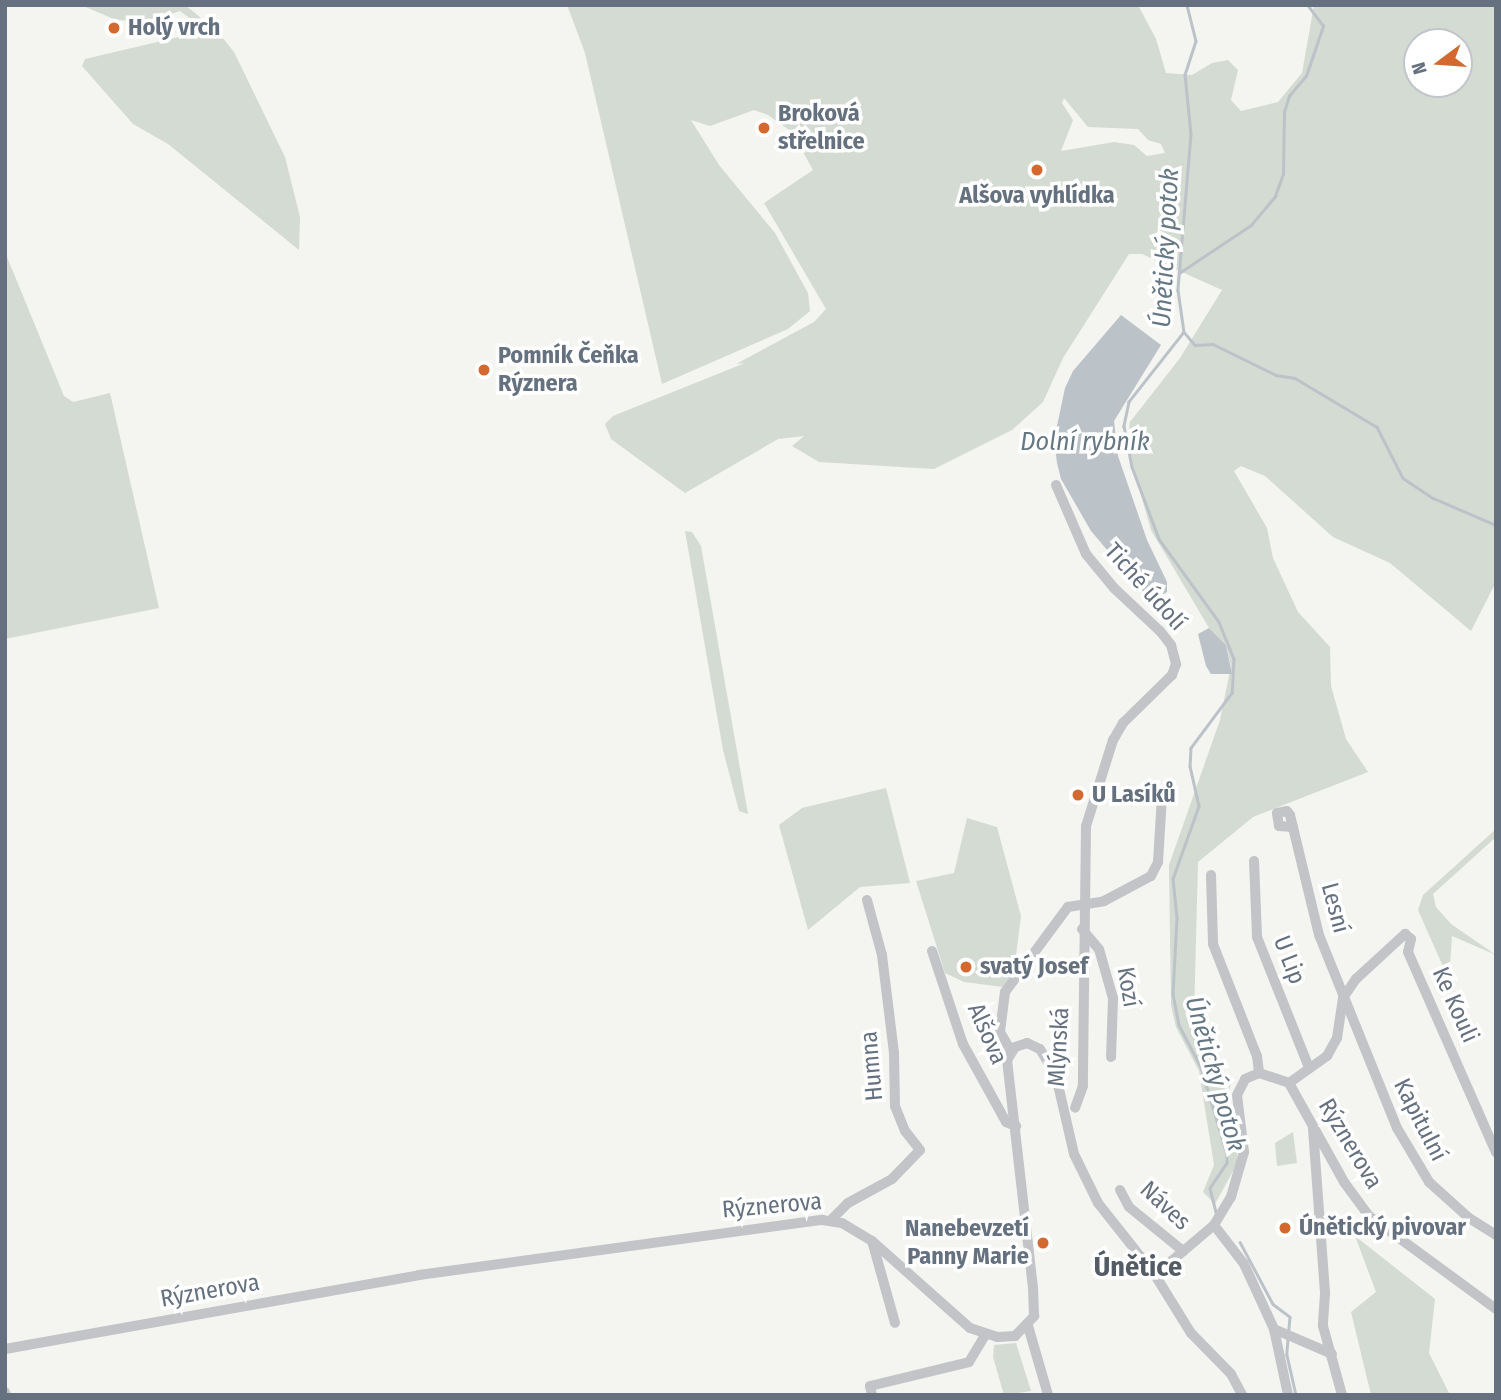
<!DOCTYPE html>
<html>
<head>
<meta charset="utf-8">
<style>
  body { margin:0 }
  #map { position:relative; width:1501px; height:1400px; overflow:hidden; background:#f4f4f1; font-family:"Fira Sans Condensed",sans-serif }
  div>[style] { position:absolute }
  .green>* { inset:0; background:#d4dbd2 }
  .water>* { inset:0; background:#bbc3c8 }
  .stream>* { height:2.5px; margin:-1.25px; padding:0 1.25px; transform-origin:1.25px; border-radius:1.25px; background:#bbc3c8 }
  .minor>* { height:10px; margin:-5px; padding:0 5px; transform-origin:5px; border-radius:5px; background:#c2c4c8 }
  .dots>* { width:19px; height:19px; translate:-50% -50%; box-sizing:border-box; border:4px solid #fff; border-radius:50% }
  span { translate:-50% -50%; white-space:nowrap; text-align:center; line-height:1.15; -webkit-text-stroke:7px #fff; paint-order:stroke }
  .poi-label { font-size:24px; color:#66717f; font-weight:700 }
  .left { translate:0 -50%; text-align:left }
  .right { translate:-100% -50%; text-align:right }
  .street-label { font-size:24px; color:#66717f }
  .water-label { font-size:26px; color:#667884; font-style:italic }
  .quarter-label { font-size:28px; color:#535b65; font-weight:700 }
  .frame { position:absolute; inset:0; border:7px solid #66717f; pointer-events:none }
  .north { position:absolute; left:1403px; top:28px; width:70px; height:70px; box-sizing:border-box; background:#fff; border:2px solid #c2c6cc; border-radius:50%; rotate:254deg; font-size:19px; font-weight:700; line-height:28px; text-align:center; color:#66717f }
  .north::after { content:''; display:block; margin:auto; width:24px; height:32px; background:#d46930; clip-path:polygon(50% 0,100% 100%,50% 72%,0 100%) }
</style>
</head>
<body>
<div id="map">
  <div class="green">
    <div style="clip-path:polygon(81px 5px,185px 5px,217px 31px,234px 52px,285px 157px,300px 217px,299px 250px,168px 144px,133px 124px,82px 66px,85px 59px,183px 36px,194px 28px,191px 19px,180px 11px,148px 21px,116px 20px)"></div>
    <div style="clip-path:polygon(evenodd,567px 5px,1138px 5px,1156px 39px,1166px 73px,1192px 75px,1212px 63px,1228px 60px,1238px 70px,1231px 100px,1241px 111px,1278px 102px,1302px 73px,1314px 5px,1496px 5px,1496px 582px,1471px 631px,1390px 563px,1333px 537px,1265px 476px,1241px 466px,1234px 471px,1267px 528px,1273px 558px,1298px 612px,1330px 647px,1331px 686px,1346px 739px,1368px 772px,1253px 817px,1198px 862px,1194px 1016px,1231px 1084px,1227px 1096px,1238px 1127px,1237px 1164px,1215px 1204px,1203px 1192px,1214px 1165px,1199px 1071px,1176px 1027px,1171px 1005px,1169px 865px,1220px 720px,1231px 666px,1226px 645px,1209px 628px,1151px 530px,1127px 446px,1130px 422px,1180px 358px,1222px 290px,1142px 254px,1129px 254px,1063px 358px,1043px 402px,1012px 430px,934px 469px,819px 462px,792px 446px,804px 436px,778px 439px,685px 493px,611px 439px,605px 424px,613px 416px,745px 363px,736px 364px,814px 322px,826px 309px,764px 203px,813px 170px,792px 132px,768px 115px,754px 110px,710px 126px,691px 120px,719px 165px,775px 233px,808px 293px,810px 311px,788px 329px,662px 384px,585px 53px,567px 5px,1417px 42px,1459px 42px,1459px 84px,1417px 84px,1417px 42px,567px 5px,1064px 98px,1088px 127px,1138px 129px,1148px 140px,1161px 144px,1165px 153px,1147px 156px,1134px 145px,1114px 142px,1061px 151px,1073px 120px,1062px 103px,1064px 98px)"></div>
    <div style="clip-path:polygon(5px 252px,64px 396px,73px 402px,110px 393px,159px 608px,5px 639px)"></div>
    <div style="clip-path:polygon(685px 531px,692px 532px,701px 546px,748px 814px,739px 811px,723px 750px)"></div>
    <div style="clip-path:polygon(886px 788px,910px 883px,860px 887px,808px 930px,779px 825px,802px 808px)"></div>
    <div style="clip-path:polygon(967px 818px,997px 827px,1021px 916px,1014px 971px,1003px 987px,964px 982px,945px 973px,916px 881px,954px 873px)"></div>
    <div style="clip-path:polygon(1496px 829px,1496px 837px,1433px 894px,1436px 907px,1451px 924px,1496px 955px,1452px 936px,1449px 980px,1418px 910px,1423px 895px)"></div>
    <div style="clip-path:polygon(1293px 1132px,1297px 1163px,1277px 1166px,1275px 1143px)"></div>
    <div style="clip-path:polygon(1355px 1236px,1435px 1299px,1429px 1353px,1450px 1395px,1371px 1395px,1351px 1312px,1376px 1292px)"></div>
    <div style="clip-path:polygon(1016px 1343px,1031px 1391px,1004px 1395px,993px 1357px,994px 1345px)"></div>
  </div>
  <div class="water">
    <div style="clip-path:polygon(1121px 315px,1161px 345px,1114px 421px,1118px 456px,1147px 540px,1167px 582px,1167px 592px,1157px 598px,1141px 590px,1091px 531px,1061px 479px,1057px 463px,1054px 440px,1065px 388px,1073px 371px)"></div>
    <div style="clip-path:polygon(1209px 628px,1226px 645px,1232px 674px,1211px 674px,1206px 666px,1198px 634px)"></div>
  </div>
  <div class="stream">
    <div style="left:1187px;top:5px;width:37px;rotate:76deg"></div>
    <div style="left:1196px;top:41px;width:35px;rotate:108deg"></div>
    <div style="left:1185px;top:74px;width:60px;rotate:84.3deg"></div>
    <div style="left:1191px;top:134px;width:157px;rotate:94.8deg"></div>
    <div style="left:1178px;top:290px;width:42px;rotate:81.9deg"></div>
    <div style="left:1184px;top:332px;width:89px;rotate:128.2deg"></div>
    <div style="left:1129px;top:402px;width:25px;rotate:102deg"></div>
    <div style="left:1124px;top:426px;width:42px;rotate:79deg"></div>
    <div style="left:1132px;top:467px;width:77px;rotate:69.4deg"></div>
    <div style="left:1159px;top:539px;width:102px;rotate:54.1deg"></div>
    <div style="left:1219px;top:622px;width:40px;rotate:68deg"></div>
    <div style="left:1234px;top:659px;width:34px;rotate:93deg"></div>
    <div style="left:1232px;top:693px;width:69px;rotate:126.7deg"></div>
    <div style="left:1191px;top:748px;width:18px;rotate:93deg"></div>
    <div style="left:1190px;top:766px;width:41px;rotate:77.3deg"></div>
    <div style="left:1199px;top:806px;width:77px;rotate:109.6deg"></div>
    <div style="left:1173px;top:879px;width:39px;rotate:84deg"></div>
    <div style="left:1177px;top:918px;width:76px;rotate:93deg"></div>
    <div style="left:1173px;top:994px;width:32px;rotate:79deg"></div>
    <div style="left:1179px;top:1025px;width:47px;rotate:62.4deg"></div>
    <div style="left:1201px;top:1067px;width:91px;rotate:73.4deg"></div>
    <div style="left:1227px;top:1154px;width:9px;rotate:90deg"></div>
    <div style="left:1227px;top:1163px;width:30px;rotate:124deg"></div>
    <div style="left:1210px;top:1188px;width:25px;rotate:76deg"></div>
    <div style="left:1179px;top:273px;width:87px;rotate:-33.7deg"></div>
    <div style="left:1251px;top:225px;width:38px;rotate:-50deg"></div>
    <div style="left:1275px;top:196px;width:23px;rotate:-70deg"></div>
    <div style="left:1283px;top:174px;width:62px;rotate:-89.1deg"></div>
    <div style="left:1284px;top:112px;width:17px;rotate:-73deg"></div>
    <div style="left:1289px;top:96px;width:26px;rotate:-50deg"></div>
    <div style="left:1306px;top:76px;width:53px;rotate:-71.2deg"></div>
    <div style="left:1323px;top:26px;width:26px;rotate:-127deg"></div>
    <div style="left:1184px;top:332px;width:17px;rotate:50deg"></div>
    <div style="left:1195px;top:345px;width:18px;rotate:-3deg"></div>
    <div style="left:1213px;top:344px;width:70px;rotate:26.2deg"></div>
    <div style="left:1276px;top:375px;width:19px;rotate:9deg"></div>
    <div style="left:1295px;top:378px;width:96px;rotate:30.9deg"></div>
    <div style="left:1377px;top:427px;width:57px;rotate:63deg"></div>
    <div style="left:1403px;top:478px;width:36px;rotate:34deg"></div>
    <div style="left:1433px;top:498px;width:69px;rotate:23.2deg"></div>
    <div style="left:1240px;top:1242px;width:70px;rotate:62deg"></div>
    <div style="left:1273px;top:1304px;width:21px;rotate:37deg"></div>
    <div style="left:1290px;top:1317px;width:38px;rotate:95deg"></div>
    <div style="left:1287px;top:1355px;width:41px;rotate:77.3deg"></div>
  </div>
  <div class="minor">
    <div style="left:1056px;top:485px;width:75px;rotate:66.5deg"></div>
    <div style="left:1086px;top:554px;width:44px;rotate:50.5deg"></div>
    <div style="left:1114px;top:588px;width:63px;rotate:43.1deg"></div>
    <div style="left:1160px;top:631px;width:18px;rotate:52deg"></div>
    <div style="left:1171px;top:645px;width:20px;rotate:75deg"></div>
    <div style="left:1176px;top:664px;width:12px;rotate:110deg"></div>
    <div style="left:1172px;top:675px;width:69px;rotate:135.6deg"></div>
    <div style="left:1123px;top:723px;width:20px;rotate:120deg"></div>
    <div style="left:1113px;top:740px;width:90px;rotate:107.4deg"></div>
    <div style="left:1086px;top:826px;width:260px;rotate:90.7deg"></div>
    <div style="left:1083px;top:1086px;width:23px;rotate:110deg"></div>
    <div style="left:1293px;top:827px;width:14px;rotate:-176deg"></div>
    <div style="left:1279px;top:826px;width:13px;rotate:-99deg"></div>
    <div style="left:1277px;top:813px;width:10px;rotate:-11deg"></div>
    <div style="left:1287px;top:811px;width:5px;rotate:53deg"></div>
    <div style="left:1290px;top:815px;width:123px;rotate:76.4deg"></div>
    <div style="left:1319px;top:935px;width:208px;rotate:68deg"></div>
    <div style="left:1397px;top:1128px;width:63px;rotate:59.3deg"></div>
    <div style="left:1429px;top:1182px;width:54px;rotate:42deg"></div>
    <div style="left:1469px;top:1218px;width:32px;rotate:32deg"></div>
    <div style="left:1254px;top:861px;width:76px;rotate:87.7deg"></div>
    <div style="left:1257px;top:937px;width:141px;rotate:68.3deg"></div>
    <div style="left:1211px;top:875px;width:69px;rotate:88.3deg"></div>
    <div style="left:1213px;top:944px;width:120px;rotate:68.6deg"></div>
    <div style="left:1257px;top:1056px;width:17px;rotate:83deg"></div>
    <div style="left:1082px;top:929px;width:26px;rotate:50deg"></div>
    <div style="left:1099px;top:949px;width:51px;rotate:74.1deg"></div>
    <div style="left:1113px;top:998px;width:59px;rotate:91.9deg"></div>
    <div style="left:932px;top:951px;width:98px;rotate:71.6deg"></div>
    <div style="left:963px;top:1044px;width:89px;rotate:61.1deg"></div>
    <div style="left:1006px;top:1122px;width:11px;rotate:22deg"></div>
    <div style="left:1011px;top:1051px;width:22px;rotate:-120deg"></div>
    <div style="left:1000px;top:1032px;width:40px;rotate:-82.9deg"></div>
    <div style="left:1005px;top:992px;width:106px;rotate:-53.5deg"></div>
    <div style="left:1068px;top:907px;width:36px;rotate:-9deg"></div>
    <div style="left:1104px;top:901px;width:53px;rotate:-28deg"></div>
    <div style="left:1151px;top:876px;width:16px;rotate:-63deg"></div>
    <div style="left:1158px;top:862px;width:65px;rotate:-86.5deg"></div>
    <div style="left:1289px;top:1083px;width:47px;rotate:-35.4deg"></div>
    <div style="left:1327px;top:1056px;width:21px;rotate:-61deg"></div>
    <div style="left:1337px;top:1038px;width:40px;rotate:-81.5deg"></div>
    <div style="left:1343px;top:998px;width:23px;rotate:-56deg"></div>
    <div style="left:1356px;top:979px;width:67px;rotate:-42.6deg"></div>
    <div style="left:1405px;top:934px;width:8px;rotate:40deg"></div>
    <div style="left:1411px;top:939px;width:13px;rotate:103deg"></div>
    <div style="left:1408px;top:952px;width:219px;rotate:66.3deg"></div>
    <div style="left:1313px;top:1129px;width:165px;rotate:85.8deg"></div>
    <div style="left:1325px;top:1294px;width:32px;rotate:94deg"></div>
    <div style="left:1323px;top:1326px;width:72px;rotate:74.6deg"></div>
    <div style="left:1120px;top:1190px;width:19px;rotate:62deg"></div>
    <div style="left:1129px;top:1207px;width:70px;rotate:39.2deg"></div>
    <div style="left:830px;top:1221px;width:25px;rotate:-45deg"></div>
    <div style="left:848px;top:1203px;width:50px;rotate:-28.6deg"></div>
    <div style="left:892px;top:1179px;width:40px;rotate:-46deg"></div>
    <div style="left:920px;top:1150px;width:24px;rotate:-128deg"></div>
    <div style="left:905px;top:1131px;width:27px;rotate:-112deg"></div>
    <div style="left:895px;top:1106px;width:53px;rotate:-91.1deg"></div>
    <div style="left:894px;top:1053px;width:99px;rotate:-97deg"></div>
    <div style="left:882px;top:955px;width:57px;rotate:-105.3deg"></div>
    <div style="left:1214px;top:1225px;width:49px;rotate:52.4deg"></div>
    <div style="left:1244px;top:1264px;width:72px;rotate:65.2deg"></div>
    <div style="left:1274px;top:1329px;width:67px;rotate:78deg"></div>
    <div style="left:872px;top:1241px;width:85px;rotate:74.3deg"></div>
    <div style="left:1155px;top:1275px;width:77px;rotate:-40.3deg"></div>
    <div style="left:1214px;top:1225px;width:33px;rotate:-59deg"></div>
    <div style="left:1231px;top:1197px;width:47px;rotate:-73.9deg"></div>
    <div style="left:1244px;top:1152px;width:57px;rotate:-97deg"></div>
    <div style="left:1237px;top:1095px;width:18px;rotate:-63deg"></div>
    <div style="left:1245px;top:1079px;width:15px;rotate:-23deg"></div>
    <div style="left:1259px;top:1073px;width:32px;rotate:18deg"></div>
    <div style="left:1289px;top:1083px;width:113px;rotate:60.9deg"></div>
    <div style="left:1344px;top:1182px;width:42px;rotate:53.7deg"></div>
    <div style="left:1369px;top:1216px;width:157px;rotate:36.2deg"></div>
    <div style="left:1028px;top:1326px;width:72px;rotate:73.8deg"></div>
    <div style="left:1274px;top:1329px;width:63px;rotate:23.3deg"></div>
    <div style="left:5px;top:1349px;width:421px;rotate:-10.1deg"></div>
    <div style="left:419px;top:1275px;width:407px;rotate:-7.8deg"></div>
    <div style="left:822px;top:1220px;width:20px;rotate:9deg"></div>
    <div style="left:842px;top:1223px;width:35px;rotate:31deg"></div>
    <div style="left:872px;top:1241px;width:131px;rotate:41.6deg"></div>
    <div style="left:970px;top:1328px;width:28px;rotate:18deg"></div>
    <div style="left:997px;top:1337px;width:18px;rotate:-3deg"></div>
    <div style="left:1015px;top:1336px;width:28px;rotate:-46deg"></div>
    <div style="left:1034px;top:1316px;width:28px;rotate:-92deg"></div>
    <div style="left:1033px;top:1288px;width:229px;rotate:-96.5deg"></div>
    <div style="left:1007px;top:1060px;width:15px;rotate:-58deg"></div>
    <div style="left:1015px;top:1047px;width:13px;rotate:-18deg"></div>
    <div style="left:1027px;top:1043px;width:14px;rotate:25deg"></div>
    <div style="left:1040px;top:1049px;width:31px;rotate:59deg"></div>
    <div style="left:1056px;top:1076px;width:80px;rotate:77deg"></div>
    <div style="left:1074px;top:1154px;width:55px;rotate:63.9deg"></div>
    <div style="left:1098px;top:1203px;width:92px;rotate:51.6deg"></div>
    <div style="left:1155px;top:1275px;width:68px;rotate:58.2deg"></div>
    <div style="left:1191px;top:1333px;width:57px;rotate:45.7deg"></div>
    <div style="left:1231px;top:1374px;width:24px;rotate:62deg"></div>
    <div style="left:5px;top:1392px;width:3px;rotate:72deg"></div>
    <div style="left:872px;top:1395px;width:9px;rotate:-103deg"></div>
    <div style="left:870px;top:1386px;width:102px;rotate:-13.6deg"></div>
    <div style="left:969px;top:1362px;width:33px;rotate:-59deg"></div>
  </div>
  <div class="dots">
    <div style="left:114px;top:28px;background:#d46930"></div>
    <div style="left:764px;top:128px;background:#d46930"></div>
    <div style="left:1037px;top:170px;background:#d46930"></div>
    <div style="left:484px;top:370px;background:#d46930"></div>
    <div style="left:1078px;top:795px;background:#d46930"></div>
    <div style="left:966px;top:967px;background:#d46930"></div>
    <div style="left:1285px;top:1228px;background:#d46930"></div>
    <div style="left:1043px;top:1243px;background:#d46930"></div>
  </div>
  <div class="poi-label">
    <span class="left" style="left:128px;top:28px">Holý vrch</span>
    <span class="left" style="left:778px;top:128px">Broková<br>střelnice</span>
    <span style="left:1037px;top:196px">Alšova vyhlídka</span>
    <span class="left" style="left:498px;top:370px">Pomník Čeňka<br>Rýznera</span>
    <span class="left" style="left:1092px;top:795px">U Lasíků</span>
    <span class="left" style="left:980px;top:967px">svatý Josef</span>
    <span class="left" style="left:1299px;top:1228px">Únětický pivovar</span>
    <span class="right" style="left:1029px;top:1243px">Nanebevzetí<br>Panny Marie</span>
  </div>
  <div class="street-label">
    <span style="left:1145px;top:587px;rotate:48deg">Tiché údolí</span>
    <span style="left:1335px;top:908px;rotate:75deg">Lesní</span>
    <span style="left:1289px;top:960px;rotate:69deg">U Lip</span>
    <span style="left:1128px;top:987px;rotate:80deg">Kozí</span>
    <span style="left:1455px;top:1005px;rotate:66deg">Ke Kouli</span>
    <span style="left:987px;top:1034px;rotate:66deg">Alšova</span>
    <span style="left:1059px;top:1047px;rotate:-87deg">Mlýnská</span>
    <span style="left:872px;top:1066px;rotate:-95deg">Humna</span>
    <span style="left:1420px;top:1120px;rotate:63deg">Kapitulní</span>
    <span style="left:1350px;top:1144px;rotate:59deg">Rýznerova</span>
    <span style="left:772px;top:1206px;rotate:-5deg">Rýznerova</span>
    <span style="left:1165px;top:1206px;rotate:43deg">Náves</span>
    <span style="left:210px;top:1291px;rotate:-10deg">Rýznerova</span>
  </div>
  <div class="water-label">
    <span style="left:1166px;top:248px;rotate:-87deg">Únětický potok</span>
    <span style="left:1085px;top:442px">Dolní rybník</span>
    <span style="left:1215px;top:1074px;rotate:74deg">Únětický potok</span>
  </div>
  <div class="quarter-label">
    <span style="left:1138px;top:1267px">Únětice</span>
  </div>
  <div class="frame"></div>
  <div class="north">N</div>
</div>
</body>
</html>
